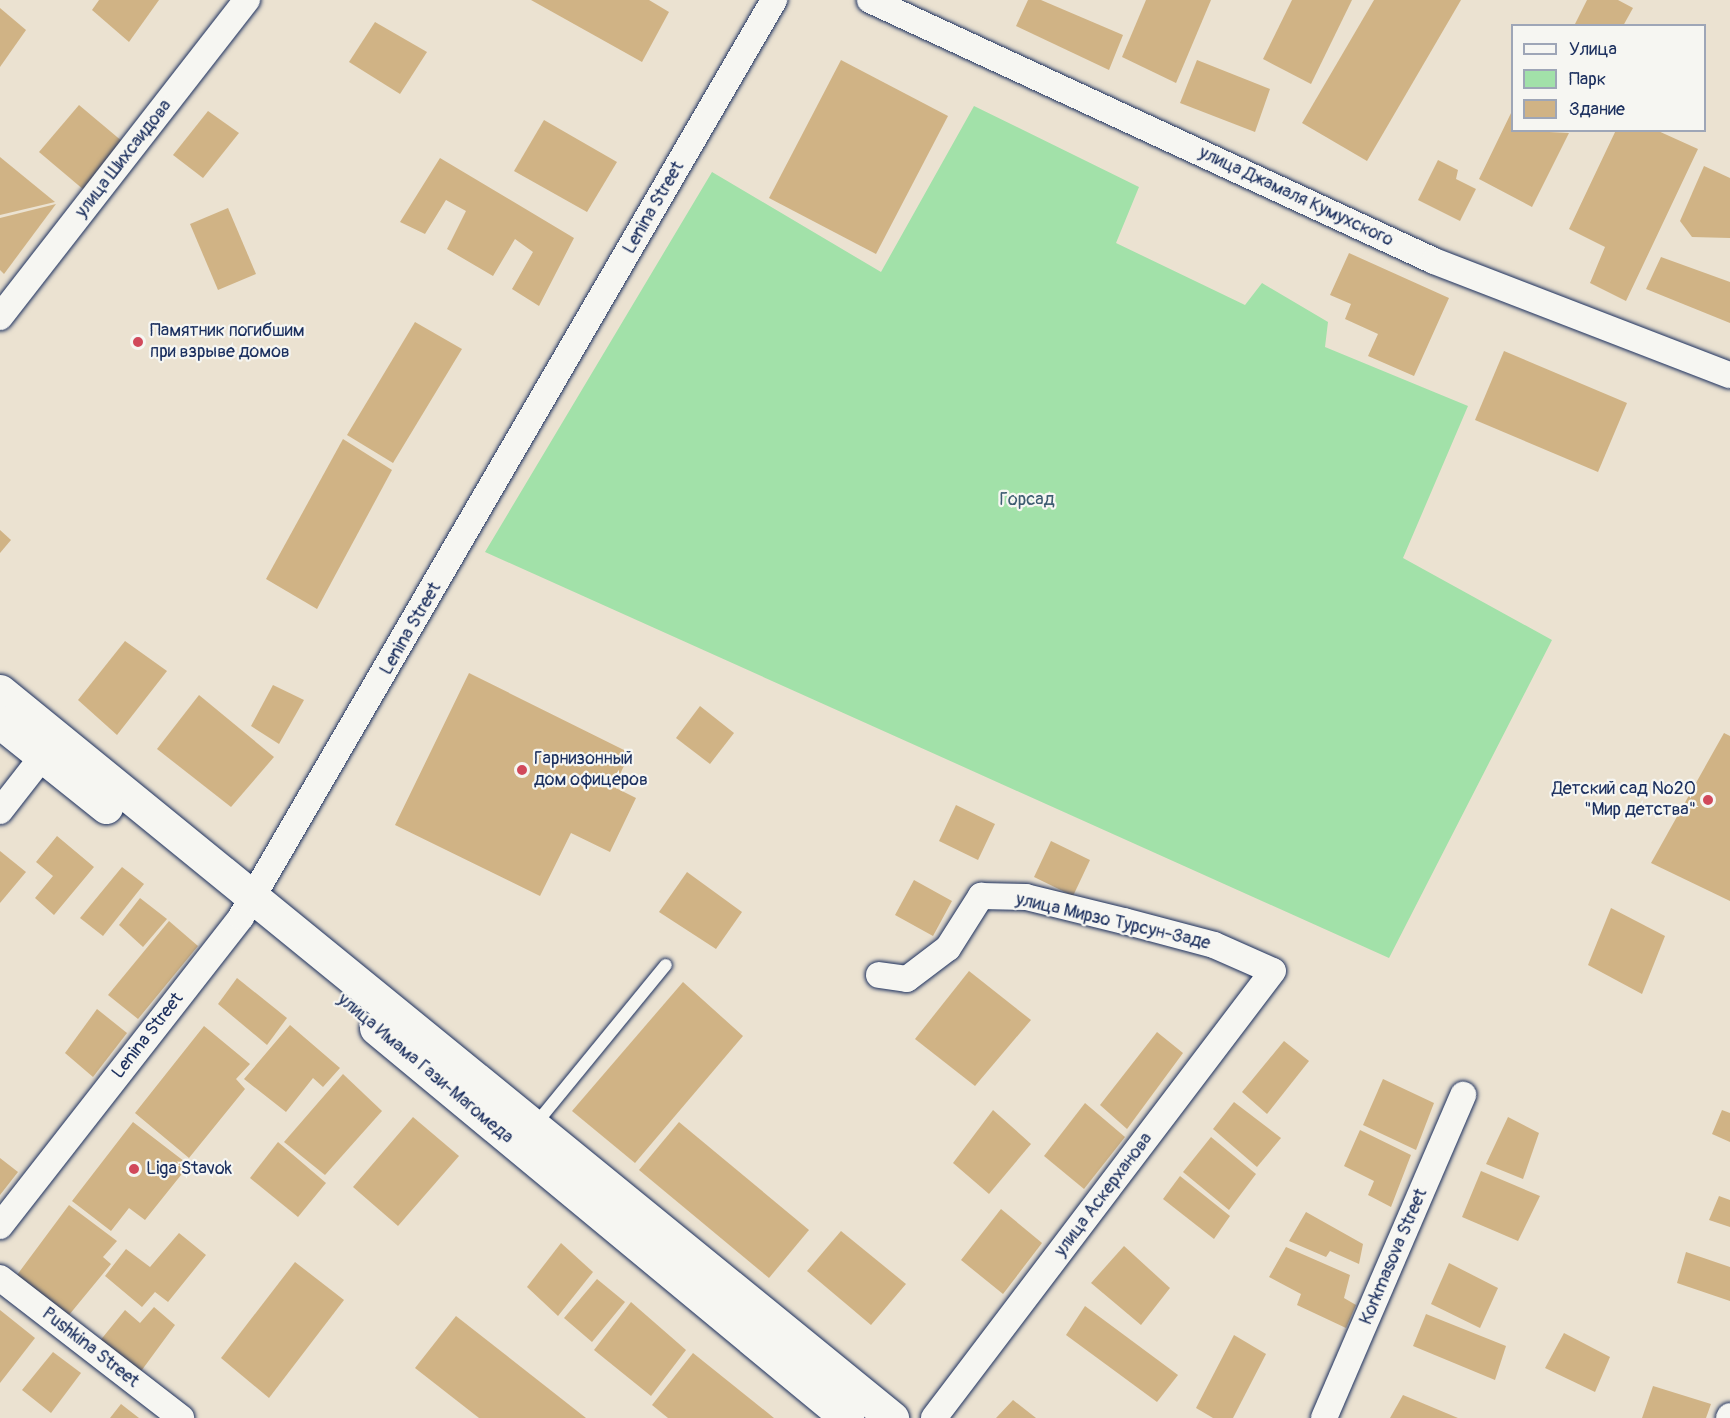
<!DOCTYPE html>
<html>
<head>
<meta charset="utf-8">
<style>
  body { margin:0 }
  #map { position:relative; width:1730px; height:1418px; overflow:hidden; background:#ebe2d1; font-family:Pangolin,sans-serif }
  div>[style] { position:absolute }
  .green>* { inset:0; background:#a2e1a9 }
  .building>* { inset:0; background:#d0b385 }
  .roads { filter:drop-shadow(0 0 2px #1b2f5e) drop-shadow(0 0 2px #1b2f5e) }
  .service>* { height:12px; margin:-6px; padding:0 6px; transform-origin:6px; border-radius:6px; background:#f6f6f2 }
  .minor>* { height:26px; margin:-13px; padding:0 13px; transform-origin:13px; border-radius:13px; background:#f6f6f2 }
  .secondary>* { height:33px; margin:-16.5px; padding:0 16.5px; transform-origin:16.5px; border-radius:16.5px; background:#f6f6f2 }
  .dots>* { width:16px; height:16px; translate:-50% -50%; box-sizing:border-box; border:3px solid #f6f6f2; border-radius:50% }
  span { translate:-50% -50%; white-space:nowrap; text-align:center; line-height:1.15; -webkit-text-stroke:4.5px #f6f6f2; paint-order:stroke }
  .street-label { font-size:18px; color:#1b2f5e }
  .poi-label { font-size:18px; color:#1b2f5e }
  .left { translate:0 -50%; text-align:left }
  .right { translate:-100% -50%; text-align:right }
  .park-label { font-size:18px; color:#3d5c71 }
  .legend { position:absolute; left:1511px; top:24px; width:195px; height:108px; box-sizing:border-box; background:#f6f6f2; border:2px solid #9ea6b7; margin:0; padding:8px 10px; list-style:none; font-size:18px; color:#1b2f5e }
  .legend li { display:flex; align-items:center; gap:12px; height:30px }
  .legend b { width:30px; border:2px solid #9ea6b7 }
</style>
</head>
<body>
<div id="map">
  <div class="green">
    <div style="clip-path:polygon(974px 106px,1139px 187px,1116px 243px,1245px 305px,1262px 283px,1328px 322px,1325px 347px,1468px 406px,1403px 558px,1552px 640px,1389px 958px,485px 552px,712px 172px,881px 272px)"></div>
  </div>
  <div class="building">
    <div style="clip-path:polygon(99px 0,159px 0,129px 42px,92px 10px)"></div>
    <div style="clip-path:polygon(531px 0,649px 0,669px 12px,642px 62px)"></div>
    <div style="clip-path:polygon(1028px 0,1041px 0,1123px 35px,1109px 70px,1016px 26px)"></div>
    <div style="clip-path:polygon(1146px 0,1211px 0,1176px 83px,1122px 57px)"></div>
    <div style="clip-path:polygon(1292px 0,1352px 0,1311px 84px,1263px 59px)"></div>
    <div style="clip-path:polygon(1374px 0,1461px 0,1367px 161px,1302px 123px)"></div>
    <div style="clip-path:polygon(1587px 0,1618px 0,1633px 8px,1623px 26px,1574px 26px)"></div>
    <div style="clip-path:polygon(0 8px,26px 30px,0 67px)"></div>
    <div style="clip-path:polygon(375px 22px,427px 52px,400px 94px,349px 62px)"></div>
    <div style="clip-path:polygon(841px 60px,948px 116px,876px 254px,769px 198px)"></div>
    <div style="clip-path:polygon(1197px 60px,1270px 89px,1255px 132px,1180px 103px)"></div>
    <div style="clip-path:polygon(79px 105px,123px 142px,84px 190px,39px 152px)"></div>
    <div style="clip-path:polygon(208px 111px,239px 133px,203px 178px,173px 155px)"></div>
    <div style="clip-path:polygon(1512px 111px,1512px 130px,1569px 133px,1532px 207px,1479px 179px)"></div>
    <div style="clip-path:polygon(544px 120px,617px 162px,587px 212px,514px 171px)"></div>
    <div style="clip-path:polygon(1616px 130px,1656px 130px,1698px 149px,1626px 301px,1590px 283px,1605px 247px,1569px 229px)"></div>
    <div style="clip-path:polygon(0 157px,55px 202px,0 215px)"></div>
    <div style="clip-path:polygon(440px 158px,574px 238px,539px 306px,512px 289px,533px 252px,515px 239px,493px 276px,447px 249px,466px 211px,446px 200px,425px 234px,400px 222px)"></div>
    <div style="clip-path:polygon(1438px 160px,1458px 170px,1456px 179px,1476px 189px,1460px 221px,1418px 200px)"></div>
    <div style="clip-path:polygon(1704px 166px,1730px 178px,1730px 238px,1692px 237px,1680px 221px)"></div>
    <div style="clip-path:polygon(56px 204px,4px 274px,0 270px,0 218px)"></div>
    <div style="clip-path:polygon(228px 208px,256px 274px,218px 290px,190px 224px)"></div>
    <div style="clip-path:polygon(1349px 253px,1449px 298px,1414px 376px,1368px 356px,1378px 334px,1345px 319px,1351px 304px,1330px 295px)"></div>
    <div style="clip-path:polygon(1661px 257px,1730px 282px,1730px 323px,1646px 289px)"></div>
    <div style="clip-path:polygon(415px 322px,462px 349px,393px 463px,347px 435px)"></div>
    <div style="clip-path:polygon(1504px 351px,1627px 403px,1598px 472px,1475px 420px)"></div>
    <div style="clip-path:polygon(343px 439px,392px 470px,317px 609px,266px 579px)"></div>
    <div style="clip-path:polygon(0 530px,11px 540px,0 553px)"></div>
    <div style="clip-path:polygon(125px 641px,167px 671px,117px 735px,78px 700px)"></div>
    <div style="clip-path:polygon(469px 673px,630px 753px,614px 787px,636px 798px,610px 852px,571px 833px,540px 896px,395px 825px)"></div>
    <div style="clip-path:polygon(273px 685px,304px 700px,279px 744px,251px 726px)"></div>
    <div style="clip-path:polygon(199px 695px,274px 757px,231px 807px,157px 749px)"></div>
    <div style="clip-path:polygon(700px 706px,734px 733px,710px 764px,676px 738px)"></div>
    <div style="clip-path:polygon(1724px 733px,1730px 736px,1730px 901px,1651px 863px)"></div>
    <div style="clip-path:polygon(956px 805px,995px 824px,978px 860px,939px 841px)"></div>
    <div style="clip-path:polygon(57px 836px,94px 867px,54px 915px,35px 898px,53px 876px,36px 862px)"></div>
    <div style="clip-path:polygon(1051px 841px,1090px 860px,1073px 896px,1034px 877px)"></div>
    <div style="clip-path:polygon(0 851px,26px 872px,0 903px)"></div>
    <div style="clip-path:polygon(122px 867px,144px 884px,103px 936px,80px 918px)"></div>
    <div style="clip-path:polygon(687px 872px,742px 912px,716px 949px,659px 912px)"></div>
    <div style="clip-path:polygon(914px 880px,952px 901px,933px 936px,895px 915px)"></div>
    <div style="clip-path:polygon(140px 898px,167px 919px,143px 947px,119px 925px)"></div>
    <div style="clip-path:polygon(1611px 908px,1665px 936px,1642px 994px,1588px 965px)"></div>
    <div style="clip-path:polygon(169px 921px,198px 946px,138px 1019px,108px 995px)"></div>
    <div style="clip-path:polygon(969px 971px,1031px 1020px,975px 1086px,915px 1039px)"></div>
    <div style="clip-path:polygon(237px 978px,287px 1018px,267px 1045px,218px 1004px)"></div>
    <div style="clip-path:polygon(683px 982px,743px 1036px,635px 1163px,572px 1111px)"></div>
    <div style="clip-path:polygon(97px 1009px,127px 1033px,93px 1077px,65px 1053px)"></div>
    <div style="clip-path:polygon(290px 1025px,340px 1068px,323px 1087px,313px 1078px,286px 1112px,244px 1079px)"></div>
    <div style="clip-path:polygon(204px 1026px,250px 1064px,236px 1079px,245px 1089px,189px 1158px,135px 1113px)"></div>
    <div style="clip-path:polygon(1157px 1032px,1183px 1053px,1127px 1129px,1100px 1105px)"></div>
    <div style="clip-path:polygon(1284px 1041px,1309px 1061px,1267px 1114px,1242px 1092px)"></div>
    <div style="clip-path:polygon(343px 1074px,382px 1111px,325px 1175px,284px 1142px)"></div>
    <div style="clip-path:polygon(1383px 1079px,1434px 1103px,1416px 1150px,1363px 1125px)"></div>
    <div style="clip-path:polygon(1234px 1102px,1281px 1138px,1257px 1167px,1213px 1129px)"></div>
    <div style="clip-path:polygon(1085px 1103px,1125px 1137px,1084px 1189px,1044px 1156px)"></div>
    <div style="clip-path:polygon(993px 1110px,1031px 1144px,989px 1194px,953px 1163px)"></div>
    <div style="clip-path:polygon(1722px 1110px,1730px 1113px,1730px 1142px,1712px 1134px)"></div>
    <div style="clip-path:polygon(413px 1117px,459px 1156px,398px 1226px,353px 1187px)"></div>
    <div style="clip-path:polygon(1508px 1117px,1539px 1133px,1523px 1179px,1486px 1164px)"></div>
    <div style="clip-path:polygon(133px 1122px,189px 1165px,145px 1220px,129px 1208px,111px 1231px,72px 1201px)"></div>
    <div style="clip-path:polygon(679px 1122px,809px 1230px,769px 1278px,639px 1170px)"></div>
    <div style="clip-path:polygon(1360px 1130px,1411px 1155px,1391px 1207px,1368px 1195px,1374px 1181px,1344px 1166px)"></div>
    <div style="clip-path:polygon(1211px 1137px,1256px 1174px,1229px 1210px,1183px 1172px)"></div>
    <div style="clip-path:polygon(278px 1142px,326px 1183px,298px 1217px,250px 1178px)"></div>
    <div style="clip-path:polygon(0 1158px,18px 1172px,0 1195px)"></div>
    <div style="clip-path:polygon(1481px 1171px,1540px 1196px,1518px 1241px,1462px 1217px)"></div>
    <div style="clip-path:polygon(1180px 1176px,1230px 1216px,1214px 1239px,1163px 1199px)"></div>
    <div style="clip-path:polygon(1719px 1196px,1730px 1200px,1730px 1227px,1709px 1220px)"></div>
    <div style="clip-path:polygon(69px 1205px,117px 1241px,103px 1257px,111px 1264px,69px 1315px,17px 1275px)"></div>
    <div style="clip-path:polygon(1001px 1209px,1042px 1243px,1003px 1294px,961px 1260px)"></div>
    <div style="clip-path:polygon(1306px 1212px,1363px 1244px,1359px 1264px,1330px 1251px,1326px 1257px,1289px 1241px)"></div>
    <div style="clip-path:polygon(841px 1231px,906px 1284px,871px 1325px,807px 1271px)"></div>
    <div style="clip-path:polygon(179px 1233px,206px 1255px,168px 1302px,155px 1292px,142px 1307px,105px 1276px,126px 1249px,150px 1267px)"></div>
    <div style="clip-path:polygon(561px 1243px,593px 1272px,558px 1316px,527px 1287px)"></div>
    <div style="clip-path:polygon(1124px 1246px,1170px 1288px,1141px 1325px,1091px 1283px)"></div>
    <div style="clip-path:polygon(1286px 1247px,1350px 1275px,1344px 1298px,1356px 1305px,1346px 1328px,1297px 1305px,1301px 1294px,1269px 1277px)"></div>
    <div style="clip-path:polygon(1686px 1252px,1730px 1267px,1730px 1301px,1677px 1283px)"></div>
    <div style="clip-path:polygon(295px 1262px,344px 1300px,269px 1398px,221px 1358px)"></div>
    <div style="clip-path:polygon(1449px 1263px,1498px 1288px,1480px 1328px,1431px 1304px)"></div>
    <div style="clip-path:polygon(597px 1279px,625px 1302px,592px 1342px,564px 1318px)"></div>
    <div style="clip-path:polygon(631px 1302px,686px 1350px,651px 1396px,594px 1350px)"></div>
    <div style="clip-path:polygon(1085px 1306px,1178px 1375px,1157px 1402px,1066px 1335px)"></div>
    <div style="clip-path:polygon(154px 1307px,175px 1325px,139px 1374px,99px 1342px,125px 1310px,140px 1323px)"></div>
    <div style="clip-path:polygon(0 1310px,35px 1338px,0 1383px)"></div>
    <div style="clip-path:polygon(1426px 1314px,1506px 1346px,1495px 1380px,1413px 1346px)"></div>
    <div style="clip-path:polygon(456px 1316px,586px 1418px,479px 1418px,415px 1368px)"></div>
    <div style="clip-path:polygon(1564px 1333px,1610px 1357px,1595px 1392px,1545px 1368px)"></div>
    <div style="clip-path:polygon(1234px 1335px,1266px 1354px,1233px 1418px,1213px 1418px,1196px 1408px)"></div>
    <div style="clip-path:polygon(53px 1352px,81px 1373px,51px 1413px,22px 1390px)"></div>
    <div style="clip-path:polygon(693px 1353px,774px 1418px,668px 1418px,652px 1405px)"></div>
    <div style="clip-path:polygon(1653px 1386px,1711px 1404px,1706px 1418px,1642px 1418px)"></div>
    <div style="clip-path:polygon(1403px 1395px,1458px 1418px,1390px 1418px)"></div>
    <div style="clip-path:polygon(1013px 1400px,1036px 1418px,996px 1418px)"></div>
    <div style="clip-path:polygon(121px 1404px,139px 1418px,110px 1418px)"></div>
  </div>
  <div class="roads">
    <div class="service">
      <div style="left:534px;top:1126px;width:208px;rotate:-50.7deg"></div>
    </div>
    <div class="minor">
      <div style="left:870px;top:0;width:621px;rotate:24.83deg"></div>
      <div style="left:1434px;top:261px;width:317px;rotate:21.1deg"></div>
      <div style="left:0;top:317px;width:402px;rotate:-52.1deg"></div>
      <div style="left:0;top:811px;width:70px;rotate:-52deg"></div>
      <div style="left:879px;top:975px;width:28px;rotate:8deg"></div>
      <div style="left:907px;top:979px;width:51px;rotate:-37.1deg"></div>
      <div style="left:948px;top:948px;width:62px;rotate:-57.6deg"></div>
      <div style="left:981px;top:896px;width:45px;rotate:1.3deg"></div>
      <div style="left:1026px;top:897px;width:101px;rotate:13.8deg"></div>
      <div style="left:1124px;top:921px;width:93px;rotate:14.9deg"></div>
      <div style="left:1214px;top:945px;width:64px;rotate:23.8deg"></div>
      <div style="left:1273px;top:971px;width:561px;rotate:127.18deg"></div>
      <div style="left:0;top:1226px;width:392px;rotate:-52deg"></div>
      <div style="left:241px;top:917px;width:1061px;rotate:-59.83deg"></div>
      <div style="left:0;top:1278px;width:229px;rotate:37.7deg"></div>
      <div style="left:1324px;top:1418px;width:352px;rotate:-66.7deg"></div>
      <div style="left:1729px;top:1418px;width:2px;rotate:-63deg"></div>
    </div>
    <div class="secondary">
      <div style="left:0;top:691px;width:1151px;rotate:39.18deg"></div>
      <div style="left:0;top:722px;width:136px;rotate:38.7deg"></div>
      <div style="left:376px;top:1028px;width:612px;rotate:39.63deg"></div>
    </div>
  </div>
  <div class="dots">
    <div style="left:138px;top:342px;background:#d1495b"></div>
    <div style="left:522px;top:770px;background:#d1495b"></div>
    <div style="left:1708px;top:800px;background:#d1495b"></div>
    <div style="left:134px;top:1169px;background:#d1495b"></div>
  </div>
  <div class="street-label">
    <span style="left:124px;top:159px;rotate:-52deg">улица Шихсаидова</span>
    <span style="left:1296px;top:197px;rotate:25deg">улица Джамаля Кумухского</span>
    <span style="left:654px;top:208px;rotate:-60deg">Lenina Street</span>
    <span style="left:411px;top:629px;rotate:-60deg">Lenina Street</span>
    <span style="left:1113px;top:922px;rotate:13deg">улица Мирзо Турсун-Заде</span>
    <span style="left:148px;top:1036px;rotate:-52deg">Lenina Street</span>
    <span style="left:425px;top:1069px;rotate:40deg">улица Имама Гази-Магомеда</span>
    <span style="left:1104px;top:1195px;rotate:-53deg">улица Аскерханова</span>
    <span style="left:1394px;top:1257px;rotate:-67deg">Korkmasova Street</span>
    <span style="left:90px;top:1348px;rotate:38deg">Pushkina Street</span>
  </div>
  <div class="poi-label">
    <span class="left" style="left:150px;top:342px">Памятник погибшим<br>при взрыве домов</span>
    <span class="left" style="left:534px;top:770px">Гарнизонный<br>дом офицеров</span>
    <span class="right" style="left:1696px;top:800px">Детский сад №20<br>"Мир детства"</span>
    <span class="left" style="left:146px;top:1169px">Liga Stavok</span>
  </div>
  <div class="park-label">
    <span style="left:1027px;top:500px">Горсад</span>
  </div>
  <ul class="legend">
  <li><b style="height:8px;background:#f6f6f2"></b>Улица</li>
  <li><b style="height:16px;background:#a2e1a9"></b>Парк</li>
  <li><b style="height:16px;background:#d0b385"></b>Здание</li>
  </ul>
</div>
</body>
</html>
